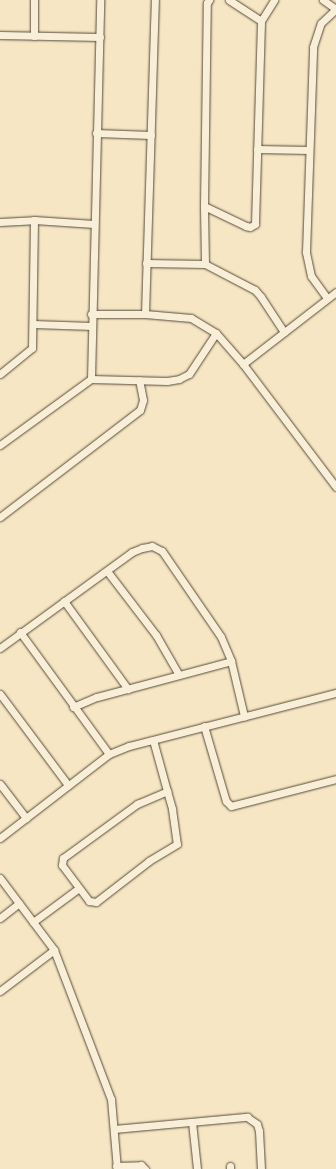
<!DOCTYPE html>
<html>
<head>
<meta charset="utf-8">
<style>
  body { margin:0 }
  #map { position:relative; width:336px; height:1169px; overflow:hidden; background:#f6e6c4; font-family:"Libre Caslon Text",serif }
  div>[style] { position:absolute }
  .roads { filter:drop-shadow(0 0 1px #564a36) drop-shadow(0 0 1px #564a36) }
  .street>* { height:7px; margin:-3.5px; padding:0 3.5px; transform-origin:3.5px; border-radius:3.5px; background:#f9efd9 }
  span { translate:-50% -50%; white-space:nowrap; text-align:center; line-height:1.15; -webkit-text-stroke:4px #f9efd9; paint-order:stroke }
</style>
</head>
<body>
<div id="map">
  <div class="roads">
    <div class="street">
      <div style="left:34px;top:0;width:36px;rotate:90deg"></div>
      <div style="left:229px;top:0;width:38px;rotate:33deg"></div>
      <div style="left:323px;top:0;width:16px;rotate:35deg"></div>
      <div style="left:0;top:35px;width:100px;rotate:1.1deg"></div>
      <div style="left:96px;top:133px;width:55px;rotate:2.1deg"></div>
      <div style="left:257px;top:149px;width:52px;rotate:1.1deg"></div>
      <div style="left:204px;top:206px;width:47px;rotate:25.5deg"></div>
      <div style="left:246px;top:226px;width:4px;rotate:14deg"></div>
      <div style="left:250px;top:227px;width:6px;rotate:-31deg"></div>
      <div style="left:255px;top:224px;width:203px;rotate:-88.3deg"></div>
      <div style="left:261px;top:21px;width:25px;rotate:-58deg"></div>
      <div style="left:0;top:222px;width:34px;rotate:-3deg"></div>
      <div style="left:34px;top:220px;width:60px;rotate:3.8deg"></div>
      <div style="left:146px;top:263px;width:59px;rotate:1deg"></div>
      <div style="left:205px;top:264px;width:56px;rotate:27.5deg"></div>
      <div style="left:255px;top:290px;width:9px;rotate:49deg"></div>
      <div style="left:261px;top:297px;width:42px;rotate:56.7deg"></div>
      <div style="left:205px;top:264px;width:58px;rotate:-91deg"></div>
      <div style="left:204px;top:206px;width:203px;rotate:-89.2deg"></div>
      <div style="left:207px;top:3px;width:4px;rotate:-56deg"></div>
      <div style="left:327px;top:298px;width:27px;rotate:-126deg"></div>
      <div style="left:311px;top:276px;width:25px;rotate:-102deg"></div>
      <div style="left:306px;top:252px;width:205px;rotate:-88deg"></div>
      <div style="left:313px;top:47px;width:25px;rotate:-72deg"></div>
      <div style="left:321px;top:23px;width:21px;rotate:-43deg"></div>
      <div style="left:91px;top:314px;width:54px"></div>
      <div style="left:145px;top:314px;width:46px;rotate:5deg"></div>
      <div style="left:191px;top:318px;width:29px;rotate:31deg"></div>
      <div style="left:216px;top:333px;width:41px;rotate:48.9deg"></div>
      <div style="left:243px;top:364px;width:154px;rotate:52.9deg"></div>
      <div style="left:145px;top:314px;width:314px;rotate:-88.2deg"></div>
      <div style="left:33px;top:324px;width:59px;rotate:1.9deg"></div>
      <div style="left:243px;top:364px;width:118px;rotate:-37.7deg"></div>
      <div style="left:0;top:374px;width:41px;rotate:-39.1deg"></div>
      <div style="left:32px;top:348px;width:128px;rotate:-89.1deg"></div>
      <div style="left:91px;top:379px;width:76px;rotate:1.5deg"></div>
      <div style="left:167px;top:381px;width:12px;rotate:-9deg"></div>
      <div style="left:179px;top:379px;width:11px;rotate:-27deg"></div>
      <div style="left:189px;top:374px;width:49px;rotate:-56.6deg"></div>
      <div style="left:0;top:445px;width:112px;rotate:-36deg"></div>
      <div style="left:91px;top:379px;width:379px;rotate:-88.6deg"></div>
      <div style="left:0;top:517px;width:176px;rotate:-37.4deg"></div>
      <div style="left:140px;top:410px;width:10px;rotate:-73deg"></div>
      <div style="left:143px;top:400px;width:20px;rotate:-101deg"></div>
      <div style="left:107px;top:571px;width:81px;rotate:52.6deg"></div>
      <div style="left:156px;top:635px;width:46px;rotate:60.1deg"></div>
      <div style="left:64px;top:601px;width:109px;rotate:54deg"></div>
      <div style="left:20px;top:632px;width:151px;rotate:53.9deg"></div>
      <div style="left:0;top:648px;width:163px;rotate:-36deg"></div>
      <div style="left:132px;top:552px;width:11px;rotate:-22deg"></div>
      <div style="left:142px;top:548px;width:10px;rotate:-11deg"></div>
      <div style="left:152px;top:546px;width:11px;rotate:27deg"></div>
      <div style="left:162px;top:551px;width:104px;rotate:55.5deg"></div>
      <div style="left:221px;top:637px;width:26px;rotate:67deg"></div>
      <div style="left:231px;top:661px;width:57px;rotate:76.7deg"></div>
      <div style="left:0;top:694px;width:114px;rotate:53.2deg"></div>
      <div style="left:73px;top:707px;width:26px;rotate:-23deg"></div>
      <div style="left:97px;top:697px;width:139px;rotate:-15deg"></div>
      <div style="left:204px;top:726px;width:78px;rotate:73.7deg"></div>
      <div style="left:226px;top:801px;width:7px;rotate:45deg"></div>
      <div style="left:231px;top:806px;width:108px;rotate:-14.4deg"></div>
      <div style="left:153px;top:740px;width:53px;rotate:74.6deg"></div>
      <div style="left:167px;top:791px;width:19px;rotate:74deg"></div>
      <div style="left:172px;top:809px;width:35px;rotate:82deg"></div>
      <div style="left:177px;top:844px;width:33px;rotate:149deg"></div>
      <div style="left:149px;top:861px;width:67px;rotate:142.3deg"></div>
      <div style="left:96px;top:902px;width:7px;rotate:-172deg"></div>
      <div style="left:89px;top:901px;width:45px;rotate:-126.9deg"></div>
      <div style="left:62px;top:865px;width:7px;rotate:-82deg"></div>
      <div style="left:63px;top:858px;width:92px;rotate:-36.1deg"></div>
      <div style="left:137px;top:804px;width:33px;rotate:-23deg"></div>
      <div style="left:0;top:784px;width:43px;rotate:52.6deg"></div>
      <div style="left:0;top:838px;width:138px;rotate:-37.6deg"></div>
      <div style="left:109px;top:754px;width:22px;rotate:-22deg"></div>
      <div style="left:129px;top:746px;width:214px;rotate:-14.4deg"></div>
      <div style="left:0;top:878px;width:90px;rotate:53.1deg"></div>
      <div style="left:54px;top:950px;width:160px;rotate:69.1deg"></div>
      <div style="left:111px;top:1099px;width:70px;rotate:85.1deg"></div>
      <div style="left:0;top:918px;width:24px;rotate:-38deg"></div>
      <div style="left:33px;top:922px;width:57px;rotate:-36.5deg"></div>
      <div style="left:0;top:991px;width:68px;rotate:-37.2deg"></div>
      <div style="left:192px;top:1122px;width:47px;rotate:83.9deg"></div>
      <div style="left:114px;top:1129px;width:134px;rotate:-5.2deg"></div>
      <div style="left:247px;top:1117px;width:12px;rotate:35deg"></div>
      <div style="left:257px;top:1124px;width:7px;rotate:74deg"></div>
      <div style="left:259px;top:1131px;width:38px;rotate:87deg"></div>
      <div style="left:116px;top:1166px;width:25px;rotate:-2deg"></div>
      <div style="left:141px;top:1165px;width:6px;rotate:45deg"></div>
      <div style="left:230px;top:1166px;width:3px;rotate:90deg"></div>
    </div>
  </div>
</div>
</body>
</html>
